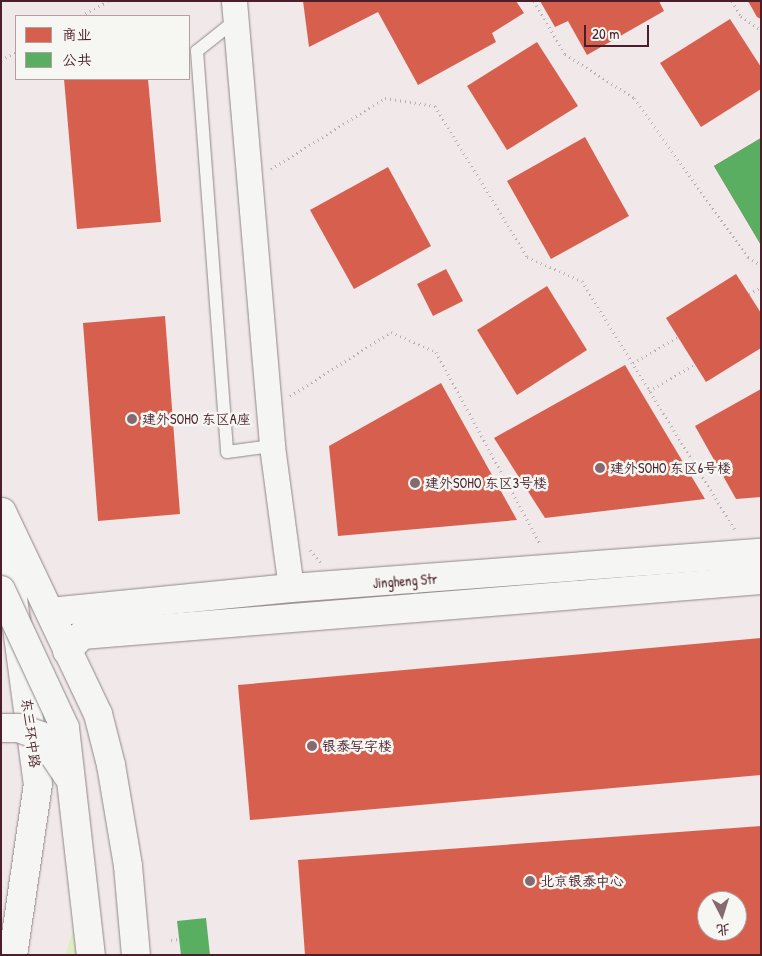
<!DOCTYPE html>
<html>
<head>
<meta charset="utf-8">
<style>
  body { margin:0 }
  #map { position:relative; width:762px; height:956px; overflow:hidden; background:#f5f5f3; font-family:"Patrick Hand","LXGW WenKai TC",sans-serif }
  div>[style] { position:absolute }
  .built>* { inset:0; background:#f1e8ea }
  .green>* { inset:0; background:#deedc4 }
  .shops>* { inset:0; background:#d6604d }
  .public>* { inset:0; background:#5aae61 }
  .path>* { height:3px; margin-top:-1.5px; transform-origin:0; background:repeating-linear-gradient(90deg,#b6b2b2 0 1px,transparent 0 5px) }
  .roads { filter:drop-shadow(0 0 1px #8f8788) drop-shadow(0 0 1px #8f8788) }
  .service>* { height:12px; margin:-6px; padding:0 6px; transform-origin:6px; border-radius:6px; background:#f5f5f3 }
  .minor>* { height:25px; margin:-12.5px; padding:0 12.5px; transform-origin:12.5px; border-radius:12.5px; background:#f5f5f3 }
  .tertiary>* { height:28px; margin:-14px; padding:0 14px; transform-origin:14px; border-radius:14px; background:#f5f5f3 }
  .secondary>* { height:28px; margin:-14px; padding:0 14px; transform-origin:14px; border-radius:14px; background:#f5f5f3 }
  .bridges { filter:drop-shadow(0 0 1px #8f8788) drop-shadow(0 0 1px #8f8788) }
  .trunk-bridge>* { height:28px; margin:-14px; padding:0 14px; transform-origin:14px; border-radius:14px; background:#f5f5f3 }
  .dots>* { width:14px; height:14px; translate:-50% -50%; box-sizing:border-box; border:2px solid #f6f6f2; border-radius:50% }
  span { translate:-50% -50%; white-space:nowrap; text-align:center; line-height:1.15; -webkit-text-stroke:5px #f6f6f2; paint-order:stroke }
  .poi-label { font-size:14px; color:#4a1f2b }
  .left { translate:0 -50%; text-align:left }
  .street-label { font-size:14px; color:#4a1f2b }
  .frame { position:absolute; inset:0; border:2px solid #4a1f2b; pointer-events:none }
  .legend { position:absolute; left:15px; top:15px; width:175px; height:65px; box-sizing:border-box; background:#f6f6f2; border:1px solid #b1a0a2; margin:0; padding:6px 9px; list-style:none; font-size:15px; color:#4a1f2b }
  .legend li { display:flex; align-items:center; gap:10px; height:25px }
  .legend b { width:25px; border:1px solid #b1a0a2 }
  .north { position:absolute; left:697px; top:891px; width:50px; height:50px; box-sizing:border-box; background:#f6f6f2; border:1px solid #b1a0a2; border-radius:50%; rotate:175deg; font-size:14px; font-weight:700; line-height:20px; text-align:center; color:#4a1f2b }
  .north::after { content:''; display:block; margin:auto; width:18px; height:22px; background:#866a71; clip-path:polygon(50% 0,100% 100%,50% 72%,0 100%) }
  .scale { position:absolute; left:584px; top:25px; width:65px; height:22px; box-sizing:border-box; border:2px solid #4a1f2b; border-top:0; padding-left:6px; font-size:15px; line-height:18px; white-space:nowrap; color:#4a1f2b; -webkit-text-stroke:4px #f6f6f2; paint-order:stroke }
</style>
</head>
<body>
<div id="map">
  <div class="built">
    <div style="clip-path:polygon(evenodd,1px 1px,761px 1px,761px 955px,1px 955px,1px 1px,16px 16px,189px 16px,189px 79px,16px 79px,16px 16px,1px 1px,707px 901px,737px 901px,737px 931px,707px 931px,707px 901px)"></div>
  </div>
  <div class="green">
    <div style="clip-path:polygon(77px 918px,80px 955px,66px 955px,66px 953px)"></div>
  </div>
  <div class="shops">
    <div style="clip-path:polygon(303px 1px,516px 1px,524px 13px,492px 33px,496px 42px,418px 85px,378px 12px,309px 47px)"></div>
    <div style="clip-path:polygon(540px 1px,659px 1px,664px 11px,587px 55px,568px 21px,555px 27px)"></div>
    <div style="clip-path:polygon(748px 1px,761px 1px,761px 19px,757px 17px)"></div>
    <div style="clip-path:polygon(730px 19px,761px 67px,761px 89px,701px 127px,660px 63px)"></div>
    <div style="clip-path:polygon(537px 42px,578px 106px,507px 150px,467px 86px)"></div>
    <div style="clip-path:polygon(64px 79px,148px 79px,161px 222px,77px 229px)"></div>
    <div style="clip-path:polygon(585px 137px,629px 216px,551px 259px,507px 181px)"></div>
    <div style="clip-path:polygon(761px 138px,761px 245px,714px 166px)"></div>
    <div style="clip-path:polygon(388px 167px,431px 246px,354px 289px,310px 210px)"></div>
    <div style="clip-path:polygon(446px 269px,463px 301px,433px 316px,417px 284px)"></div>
    <div style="clip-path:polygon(736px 274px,761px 313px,761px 348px,706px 382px,666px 318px)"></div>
    <div style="clip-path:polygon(547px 286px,587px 350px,517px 395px,477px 330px)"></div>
    <div style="clip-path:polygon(165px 316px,180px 514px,98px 521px,83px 323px)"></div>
    <div style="clip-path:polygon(625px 365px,705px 499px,545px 518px,494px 438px)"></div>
    <div style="clip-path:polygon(441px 383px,517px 520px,338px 536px,329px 446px)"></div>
    <div style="clip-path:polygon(761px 389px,761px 497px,736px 499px,695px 426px)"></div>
    <div style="clip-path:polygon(761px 638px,761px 775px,250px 820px,238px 685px)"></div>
    <div style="clip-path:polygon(evenodd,761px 826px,761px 954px,305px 955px,298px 860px,761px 826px,707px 901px,737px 901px,737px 931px,707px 931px,707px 901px)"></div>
  </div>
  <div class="public">
    <div style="clip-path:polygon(761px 138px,761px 245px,714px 166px)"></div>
    <div style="clip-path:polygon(206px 918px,210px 955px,181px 955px,177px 921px)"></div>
  </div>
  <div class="path">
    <div style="left:534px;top:1px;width:61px;rotate:59.7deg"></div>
    <div style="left:565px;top:54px;width:82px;rotate:32.5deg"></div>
    <div style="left:634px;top:98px;width:196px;rotate:54.4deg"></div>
    <div style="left:748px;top:257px;width:15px;rotate:32deg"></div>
    <div style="left:732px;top:1px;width:17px;rotate:59deg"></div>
    <div style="left:741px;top:16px;width:24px;rotate:35deg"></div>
    <div style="left:81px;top:16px;width:31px;rotate:-29deg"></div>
    <div style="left:1px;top:60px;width:17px;rotate:-28deg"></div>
    <div style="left:271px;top:169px;width:134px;rotate:-31.9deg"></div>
    <div style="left:385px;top:98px;width:51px;rotate:9.1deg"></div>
    <div style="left:435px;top:106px;width:177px;rotate:58.6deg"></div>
    <div style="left:527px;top:257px;width:60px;rotate:23.6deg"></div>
    <div style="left:582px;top:281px;width:292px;rotate:58.4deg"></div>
    <div style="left:749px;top:294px;width:14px;rotate:-30deg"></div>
    <div style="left:633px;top:363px;width:52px;rotate:-30deg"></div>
    <div style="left:649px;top:391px;width:53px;rotate:-30.4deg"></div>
    <div style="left:290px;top:396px;width:120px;rotate:-32.4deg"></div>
    <div style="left:391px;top:332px;width:49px;rotate:24deg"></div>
    <div style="left:436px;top:352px;width:220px;rotate:61.5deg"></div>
    <div style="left:310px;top:550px;width:16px;rotate:50deg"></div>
    <div style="left:171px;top:940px;width:8px;rotate:-7deg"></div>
  </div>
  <div class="roads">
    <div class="service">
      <div style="left:236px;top:20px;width:50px;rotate:141.5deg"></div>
      <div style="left:197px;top:51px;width:402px;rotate:85.7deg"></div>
      <div style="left:227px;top:452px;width:45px;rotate:-7.6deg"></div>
    </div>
    <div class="minor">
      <div style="left:234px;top:1px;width:447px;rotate:85.1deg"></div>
      <div style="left:272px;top:446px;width:143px;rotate:82.4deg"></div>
    </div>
    <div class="tertiary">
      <div style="left:2px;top:512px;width:224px;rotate:64.6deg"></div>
      <div style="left:98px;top:714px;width:53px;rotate:75.7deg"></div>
      <div style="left:111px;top:765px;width:102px;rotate:80.4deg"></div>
      <div style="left:128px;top:866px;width:89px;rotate:84.9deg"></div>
      <div style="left:5px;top:538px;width:248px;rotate:82.4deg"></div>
      <div style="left:38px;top:784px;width:173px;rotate:98.3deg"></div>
    </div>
    <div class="secondary">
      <div style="left:50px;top:612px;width:242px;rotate:-5.7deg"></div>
      <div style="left:291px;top:588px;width:471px;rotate:-4.3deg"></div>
      <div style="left:67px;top:651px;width:22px;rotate:-47deg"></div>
      <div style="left:82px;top:635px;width:681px;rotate:-4.63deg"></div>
    </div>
  </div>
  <div class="bridges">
    <div class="trunk-bridge">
      <div style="left:1px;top:590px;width:152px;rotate:65.1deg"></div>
      <div style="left:65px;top:728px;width:228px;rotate:83.5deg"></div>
      <div style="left:1px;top:728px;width:17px"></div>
      <div style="left:18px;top:728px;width:24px;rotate:19deg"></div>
      <div style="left:41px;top:736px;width:47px;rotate:56.3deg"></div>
    </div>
  </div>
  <div class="dots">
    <div style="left:132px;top:419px;background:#866a71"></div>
    <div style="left:600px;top:468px;background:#866a71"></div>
    <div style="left:415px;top:483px;background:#866a71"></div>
    <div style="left:312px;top:746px;background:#866a71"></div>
    <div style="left:530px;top:881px;background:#866a71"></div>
  </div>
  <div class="poi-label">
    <span class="left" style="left:142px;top:419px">建外SOHO 东区A座</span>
    <span class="left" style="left:610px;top:468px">建外SOHO 东区6号楼</span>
    <span class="left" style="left:425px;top:483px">建外SOHO 东区3号楼</span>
    <span class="left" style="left:322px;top:746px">银泰写字楼</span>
    <span class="left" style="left:540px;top:881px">北京银泰中心</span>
  </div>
  <div class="street-label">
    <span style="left:405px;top:581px;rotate:-4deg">Jingheng Str</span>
    <span style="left:31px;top:733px;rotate:83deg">东三环中路</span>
  </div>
  <div class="frame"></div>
  <ul class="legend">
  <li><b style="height:14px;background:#d6604d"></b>商业</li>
  <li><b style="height:14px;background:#5aae61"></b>公共</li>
  </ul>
  <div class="north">北</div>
  <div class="scale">20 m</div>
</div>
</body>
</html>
